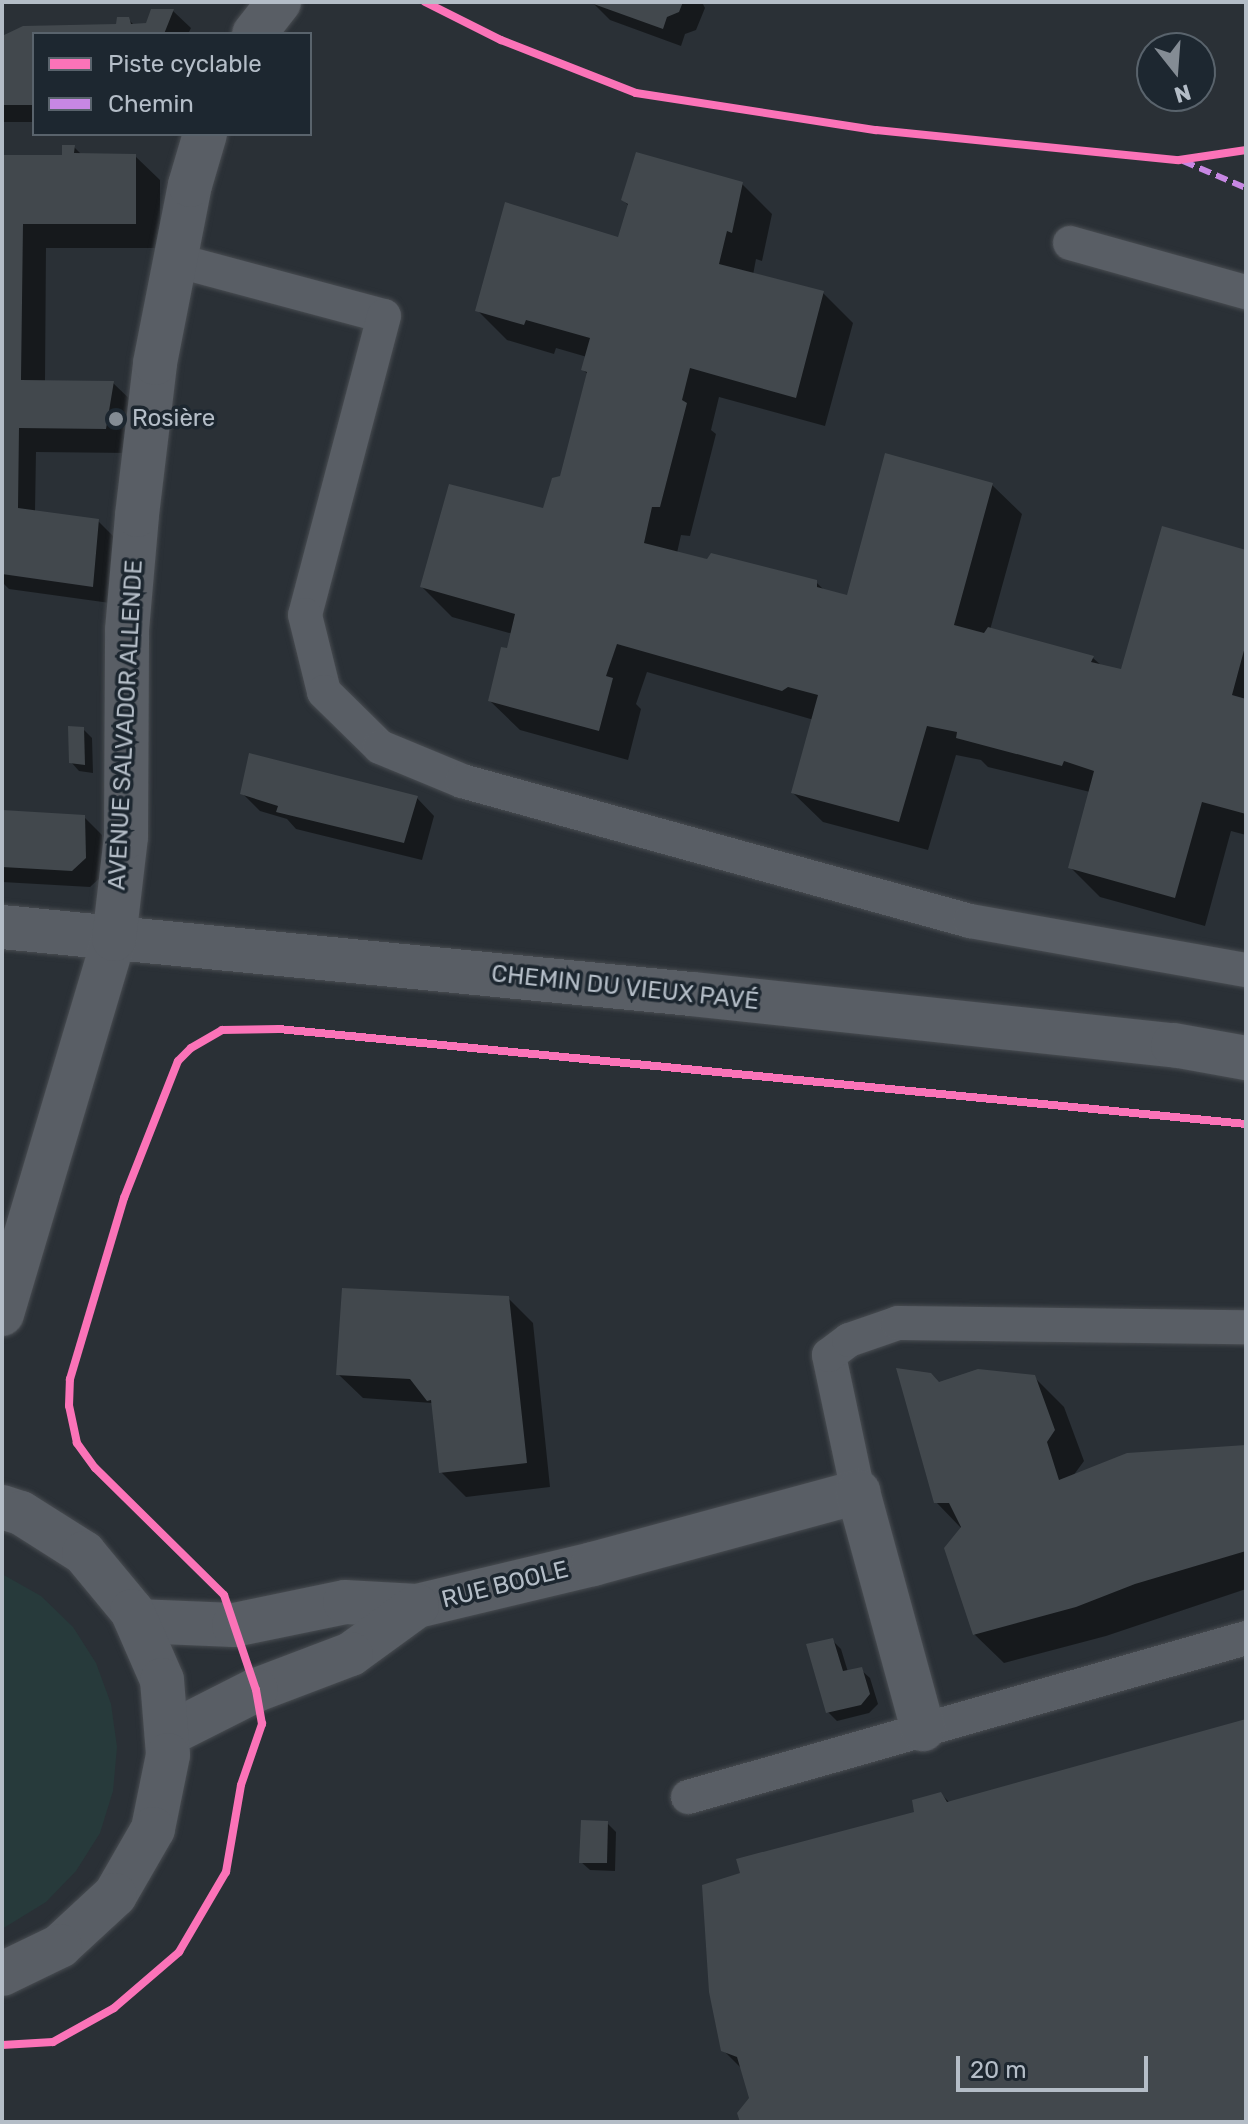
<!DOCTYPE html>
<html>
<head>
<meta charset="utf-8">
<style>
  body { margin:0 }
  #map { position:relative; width:1248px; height:2124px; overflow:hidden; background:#2a3036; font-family:Rubik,sans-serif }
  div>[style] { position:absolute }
  .green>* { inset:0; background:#273a3b }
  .shadow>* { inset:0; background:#0007 }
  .building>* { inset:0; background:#42484d }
  .roads { filter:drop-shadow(0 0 2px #484c51) drop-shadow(0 0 2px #484c51) }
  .service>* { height:34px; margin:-17px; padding:0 17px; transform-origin:17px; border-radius:17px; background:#595e65 }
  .minor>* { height:44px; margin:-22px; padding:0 22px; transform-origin:22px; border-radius:22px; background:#595e65 }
  .tertiary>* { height:44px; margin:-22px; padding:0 22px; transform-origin:22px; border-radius:22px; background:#595e65 }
  .quiet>* { height:6px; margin-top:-3px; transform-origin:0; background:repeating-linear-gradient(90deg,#c787e3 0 12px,transparent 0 18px) }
  .cycleway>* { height:8px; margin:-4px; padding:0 4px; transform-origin:4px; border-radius:4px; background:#fb73b8 }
  .dots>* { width:22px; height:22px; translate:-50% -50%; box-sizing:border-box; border:4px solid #1d2730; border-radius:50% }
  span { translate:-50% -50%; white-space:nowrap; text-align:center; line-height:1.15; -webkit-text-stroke:7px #1d2730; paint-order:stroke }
  .poi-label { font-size:24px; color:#b4bdc7 }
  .left { translate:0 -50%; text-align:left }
  .street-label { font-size:24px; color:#b4bdc7 }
  .frame { position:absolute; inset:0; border:4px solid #b4bdc7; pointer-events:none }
  .legend { position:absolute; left:32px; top:32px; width:280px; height:104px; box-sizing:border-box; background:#1d2730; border:2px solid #59636c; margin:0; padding:10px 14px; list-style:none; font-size:24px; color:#b4bdc7 }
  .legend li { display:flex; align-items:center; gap:16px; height:40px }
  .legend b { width:40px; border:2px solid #59636c }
  .north { position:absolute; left:1136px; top:32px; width:80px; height:80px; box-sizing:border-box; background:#1d2730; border:2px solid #59636c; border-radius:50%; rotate:163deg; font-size:22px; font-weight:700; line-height:32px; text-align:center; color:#b4bdc7 }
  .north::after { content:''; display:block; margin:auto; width:28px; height:36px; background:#848c94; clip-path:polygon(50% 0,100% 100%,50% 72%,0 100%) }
  .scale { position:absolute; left:956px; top:2056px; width:192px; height:36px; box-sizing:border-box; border:4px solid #b4bdc7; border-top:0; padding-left:10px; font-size:24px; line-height:28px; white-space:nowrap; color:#b4bdc7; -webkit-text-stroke:6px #1d2730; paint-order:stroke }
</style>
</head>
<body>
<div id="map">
  <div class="green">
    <div style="clip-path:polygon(2px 1574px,41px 1596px,73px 1627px,96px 1663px,111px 1704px,117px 1747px,113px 1791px,100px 1833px,76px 1871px,46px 1902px,2px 1929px)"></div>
  </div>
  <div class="shadow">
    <div style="clip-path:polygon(702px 2px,705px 8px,696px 30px,685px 34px,681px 46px,610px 20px,593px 3px)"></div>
    <div style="clip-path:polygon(152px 11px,173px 11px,191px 28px,188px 34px,34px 34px,34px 122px,2px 122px,2px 37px,24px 28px,117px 26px,128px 19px,135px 26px,147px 25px)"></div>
    <div style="clip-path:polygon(74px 147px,82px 155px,135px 156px,160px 180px,160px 248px,46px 248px,45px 382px,113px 383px,138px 407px,130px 453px,36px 452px,35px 512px,98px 521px,115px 538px,110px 603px,9px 589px,2px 582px,2px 157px,64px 157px)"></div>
    <div style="clip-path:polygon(742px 184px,772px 214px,762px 261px,756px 259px,753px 275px,823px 293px,853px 323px,825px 426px,719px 397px,711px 430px,716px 434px,690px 536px,681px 535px,677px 553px,816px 582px,825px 591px,848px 597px,992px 485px,1022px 514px,990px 630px,1093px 658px,1102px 666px,1123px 671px,1246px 552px,1246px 835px,1231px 831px,1205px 926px,1100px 897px,1070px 867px,1090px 792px,988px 767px,981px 760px,956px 755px,928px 850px,823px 822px,793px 793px,814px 720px,647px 672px,636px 704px,641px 709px,628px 760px,520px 730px,490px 701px,513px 634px,452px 617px,422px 587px,544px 511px,562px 478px,589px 375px,583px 370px,587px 357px,556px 348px,554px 354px,507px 340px,477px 310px,619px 239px,629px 206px,623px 200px)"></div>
    <div style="clip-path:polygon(83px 729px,92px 738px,93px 773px,79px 771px,71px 762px)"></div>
    <div style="clip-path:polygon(242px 793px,417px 798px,434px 816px,422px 860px,296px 829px,287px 819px,260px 811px)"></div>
    <div style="clip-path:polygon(2px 812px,84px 817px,102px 835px,103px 875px,90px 887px,2px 882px)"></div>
    <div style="clip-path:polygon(508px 1298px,533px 1323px,550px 1487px,466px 1497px,441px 1472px,432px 1403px,363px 1398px,338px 1374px)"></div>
    <div style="clip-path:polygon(1034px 1377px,1064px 1407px,1084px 1461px,1073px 1476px,1246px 1447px,1246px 1589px,1106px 1636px,1004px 1663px,974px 1634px,962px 1529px,936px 1502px,939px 1384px)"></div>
    <div style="clip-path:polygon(832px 1640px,841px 1649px,848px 1672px,861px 1670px,870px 1678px,878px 1704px,869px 1713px,837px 1721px,828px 1712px)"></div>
    <div style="clip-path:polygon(1246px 1721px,1246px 2122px,742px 2122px,751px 2099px,742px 2069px,723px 2050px,916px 1813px,941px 1794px,950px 1803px)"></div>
    <div style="clip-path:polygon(607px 1823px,616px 1832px,615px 1871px,590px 1870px,581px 1862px)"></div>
  </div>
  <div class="building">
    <div style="clip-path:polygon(588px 2px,683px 2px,679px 12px,667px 17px,663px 29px)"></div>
    <div style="clip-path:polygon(151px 9px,174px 9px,164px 34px,34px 34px,34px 105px,2px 105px,2px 36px,23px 26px,116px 24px,117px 17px,129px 17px,131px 24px,146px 23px)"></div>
    <div style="clip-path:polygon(62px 145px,75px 145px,74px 153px,136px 154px,136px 224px,23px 224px,21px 380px,114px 381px,106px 429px,19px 428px,18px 508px,99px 519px,93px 587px,2px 574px,2px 155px,62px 155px)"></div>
    <div style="clip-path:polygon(636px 152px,743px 182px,732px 233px,727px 231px,719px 264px,824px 291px,796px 398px,690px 368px,682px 400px,687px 403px,660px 507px,652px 507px,644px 543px,707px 559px,711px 553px,817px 580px,817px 587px,847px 595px,885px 453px,993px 483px,954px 625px,984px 633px,988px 627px,1094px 656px,1091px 662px,1121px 669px,1162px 526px,1246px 550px,1246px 643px,1232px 695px,1246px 699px,1246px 814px,1202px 802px,1175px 898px,1068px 868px,1094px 771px,1064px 761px,1062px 766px,956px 738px,957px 732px,927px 726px,899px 822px,791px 793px,818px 695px,788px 687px,782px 691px,617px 644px,606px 676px,613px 678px,599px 731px,488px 701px,501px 647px,507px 648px,515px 614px,420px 587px,449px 484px,543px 508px,552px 478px,560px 476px,587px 372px,581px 370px,590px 338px,526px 320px,524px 325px,475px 311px,505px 202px,618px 237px,628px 204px,621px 200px)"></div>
    <div style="clip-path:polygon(68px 726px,84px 727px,85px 765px,69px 763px)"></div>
    <div style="clip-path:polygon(249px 753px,418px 796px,404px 843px,276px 812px,278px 806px,240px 794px)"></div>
    <div style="clip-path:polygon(2px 810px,85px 815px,86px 858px,72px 871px,2px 867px)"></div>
    <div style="clip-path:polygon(342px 1288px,509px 1296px,527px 1463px,439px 1473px,431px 1400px,427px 1401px,410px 1379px,336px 1375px)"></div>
    <div style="clip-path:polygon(896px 1368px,931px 1373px,939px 1382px,978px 1369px,1035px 1375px,1055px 1430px,1047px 1442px,1059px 1480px,1127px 1453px,1246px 1445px,1246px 1551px,1135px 1584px,1076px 1607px,973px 1635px,944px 1548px,961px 1527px,949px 1503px,934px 1503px)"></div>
    <div style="clip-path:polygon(833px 1638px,843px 1671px,862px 1667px,870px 1694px,861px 1705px,826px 1713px,806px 1644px)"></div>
    <div style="clip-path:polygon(1246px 1719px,1246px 2122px,740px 2122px,737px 2113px,749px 2098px,737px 2057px,721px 2051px,709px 1992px,702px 1885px,740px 1873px,736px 1859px,914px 1812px,912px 1800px,941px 1792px,947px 1802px)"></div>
    <div style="clip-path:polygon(581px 1820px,608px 1821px,607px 1863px,579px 1863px)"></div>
  </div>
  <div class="roads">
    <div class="service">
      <div style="left:1070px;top:243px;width:183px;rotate:15.6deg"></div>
      <div style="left:175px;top:260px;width:216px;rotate:15deg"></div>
      <div style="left:384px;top:316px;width:309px;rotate:104.8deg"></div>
      <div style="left:305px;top:615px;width:79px;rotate:76.1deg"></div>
      <div style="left:324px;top:692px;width:78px;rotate:44.5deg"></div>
      <div style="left:380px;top:747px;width:89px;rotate:22.5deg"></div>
      <div style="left:462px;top:781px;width:527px;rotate:15.41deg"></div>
      <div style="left:970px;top:921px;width:280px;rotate:10.1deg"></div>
      <div style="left:858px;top:1492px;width:140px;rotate:-102deg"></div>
      <div style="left:829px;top:1355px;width:25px;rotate:-37deg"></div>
      <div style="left:849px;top:1340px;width:52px;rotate:-19.1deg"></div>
      <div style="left:898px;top:1323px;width:348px;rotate:0.7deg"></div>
      <div style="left:688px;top:1797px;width:580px;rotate:-15.9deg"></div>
    </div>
    <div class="minor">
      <div style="left:2px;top:927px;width:693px;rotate:5.55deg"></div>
      <div style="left:692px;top:994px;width:484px;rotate:6.1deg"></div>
      <div style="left:1173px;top:1045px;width:74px;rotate:10.1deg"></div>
      <div style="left:417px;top:1606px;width:181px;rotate:-13.4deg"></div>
      <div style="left:593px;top:1564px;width:275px;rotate:-15.2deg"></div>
      <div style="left:858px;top:1492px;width:246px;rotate:74.7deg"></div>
      <div style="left:137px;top:1621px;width:97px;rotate:2.4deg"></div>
      <div style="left:234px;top:1625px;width:113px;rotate:-11.7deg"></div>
      <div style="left:345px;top:1602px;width:72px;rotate:3.2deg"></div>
      <div style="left:417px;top:1606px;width:82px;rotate:144deg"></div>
      <div style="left:351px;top:1654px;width:102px;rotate:159.2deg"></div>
      <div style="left:256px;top:1690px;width:100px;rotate:153.2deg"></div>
    </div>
    <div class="tertiary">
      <div style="left:254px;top:34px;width:41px;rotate:-52deg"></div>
      <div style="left:2px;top:1314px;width:391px;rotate:-73.4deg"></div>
      <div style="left:114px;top:939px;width:103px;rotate:-83.3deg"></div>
      <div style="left:126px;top:837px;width:207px;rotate:-89.7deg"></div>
      <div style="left:127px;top:630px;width:115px;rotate:-85deg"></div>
      <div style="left:137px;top:515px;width:153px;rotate:-83.2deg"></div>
      <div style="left:155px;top:363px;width:181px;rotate:-78.9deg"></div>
      <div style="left:190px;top:185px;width:53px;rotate:-73.6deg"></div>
      <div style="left:2px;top:1507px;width:20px;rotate:18deg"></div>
      <div style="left:21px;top:1513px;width:75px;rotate:32.4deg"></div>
      <div style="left:84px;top:1553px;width:75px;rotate:50.4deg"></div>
      <div style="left:132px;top:1611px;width:75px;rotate:66.5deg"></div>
      <div style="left:162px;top:1680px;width:75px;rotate:85.4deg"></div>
      <div style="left:168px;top:1755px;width:76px;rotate:101.5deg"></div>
      <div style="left:153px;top:1829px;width:76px;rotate:119.9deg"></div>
      <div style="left:115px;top:1895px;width:75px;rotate:137.2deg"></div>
      <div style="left:60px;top:1946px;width:64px;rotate:154.2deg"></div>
    </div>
  </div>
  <div class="quiet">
    <div style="left:1183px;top:161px;width:69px;rotate:23.2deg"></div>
  </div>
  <div class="cycleway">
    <div style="left:425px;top:2px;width:85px;rotate:26.6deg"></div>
    <div style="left:501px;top:40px;width:145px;rotate:21.4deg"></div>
    <div style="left:636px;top:93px;width:243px;rotate:8.8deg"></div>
    <div style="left:876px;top:130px;width:304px;rotate:5.7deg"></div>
    <div style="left:1179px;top:160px;width:68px;rotate:-8.5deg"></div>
    <div style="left:2px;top:2045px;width:51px;rotate:-3.4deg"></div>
    <div style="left:53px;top:2042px;width:70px;rotate:-29.1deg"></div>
    <div style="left:114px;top:2008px;width:86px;rotate:-40.7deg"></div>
    <div style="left:179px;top:1952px;width:93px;rotate:-59.6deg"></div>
    <div style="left:226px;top:1872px;width:88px;rotate:-80.2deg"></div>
    <div style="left:241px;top:1785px;width:65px;rotate:-71deg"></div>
    <div style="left:262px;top:1724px;width:35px;rotate:-100deg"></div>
    <div style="left:256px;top:1690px;width:100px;rotate:-108.6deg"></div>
    <div style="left:224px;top:1595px;width:181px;rotate:-135.4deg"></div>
    <div style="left:95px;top:1468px;width:31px;rotate:-126deg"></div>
    <div style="left:77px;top:1443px;width:38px;rotate:-102deg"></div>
    <div style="left:69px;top:1406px;width:27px;rotate:-88deg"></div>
    <div style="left:70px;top:1379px;width:189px;rotate:-73.4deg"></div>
    <div style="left:124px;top:1198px;width:147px;rotate:-68.5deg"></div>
    <div style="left:178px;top:1061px;width:18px;rotate:-45deg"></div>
    <div style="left:191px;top:1048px;width:36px;rotate:-30deg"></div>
    <div style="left:222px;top:1030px;width:57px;rotate:-1deg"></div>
    <div style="left:279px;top:1029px;width:972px;rotate:5.61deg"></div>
  </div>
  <div class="dots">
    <div style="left:116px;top:419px;background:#848c94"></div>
  </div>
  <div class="poi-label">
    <span class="left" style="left:132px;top:419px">Rosière</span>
  </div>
  <div class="street-label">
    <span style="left:126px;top:725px;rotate:-87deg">AVENUE SALVADOR ALLENDE</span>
    <span style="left:625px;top:988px;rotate:6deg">CHEMIN DU VIEUX PAVÉ</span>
    <span style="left:505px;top:1585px;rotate:-14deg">RUE BOOLE</span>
  </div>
  <div class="frame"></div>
  <ul class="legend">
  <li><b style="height:10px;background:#fb73b8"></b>Piste cyclable</li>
  <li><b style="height:10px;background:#c787e3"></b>Chemin</li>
  </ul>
  <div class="north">N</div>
  <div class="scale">20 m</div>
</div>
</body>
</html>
